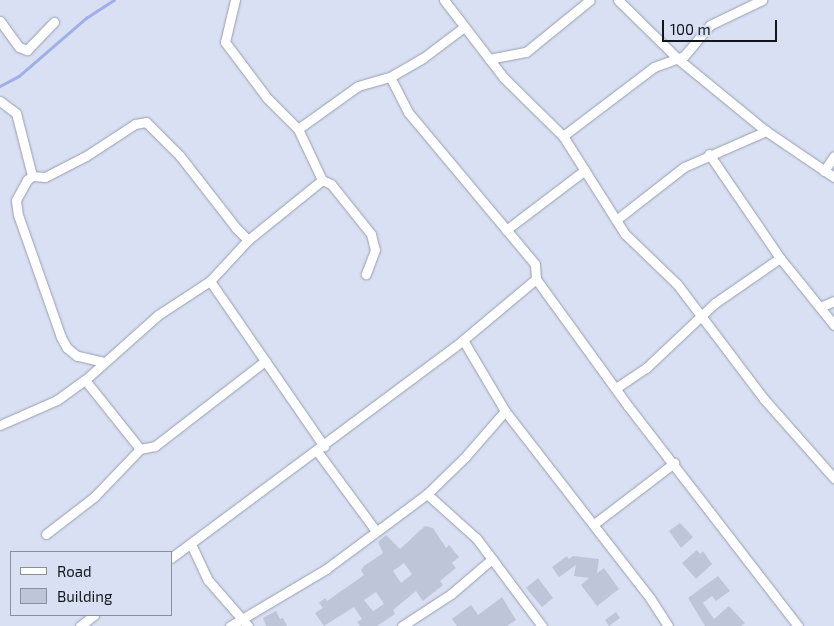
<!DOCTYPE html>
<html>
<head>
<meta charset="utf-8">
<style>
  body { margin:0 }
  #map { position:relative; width:834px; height:626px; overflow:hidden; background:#d9e0f3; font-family:"Exo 2",sans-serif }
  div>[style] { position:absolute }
  .stream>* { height:2.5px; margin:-1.25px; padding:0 1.25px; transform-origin:1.25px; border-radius:1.25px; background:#9fb0e8 }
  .building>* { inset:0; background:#bfc5d8 }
  .roads { filter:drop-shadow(0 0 1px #979daf) drop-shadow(0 0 1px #979daf) }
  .street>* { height:9px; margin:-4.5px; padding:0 4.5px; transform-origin:4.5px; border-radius:4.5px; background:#fff }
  span { translate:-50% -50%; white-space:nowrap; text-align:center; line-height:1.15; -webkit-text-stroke:5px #d9e0f3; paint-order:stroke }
  .legend { position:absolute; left:10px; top:551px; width:162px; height:65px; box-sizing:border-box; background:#d9e0f3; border:1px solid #8a8f9d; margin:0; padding:6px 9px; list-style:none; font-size:15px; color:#13151c }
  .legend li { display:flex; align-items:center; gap:10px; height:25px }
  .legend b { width:25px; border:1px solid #8a8f9d }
  .scale { position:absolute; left:662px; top:20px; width:115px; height:22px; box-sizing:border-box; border:2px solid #13151c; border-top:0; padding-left:6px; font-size:15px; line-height:18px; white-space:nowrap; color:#13151c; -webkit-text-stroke:4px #d9e0f3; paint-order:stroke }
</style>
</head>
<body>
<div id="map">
  <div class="stream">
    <div style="left:0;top:86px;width:21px;rotate:-28deg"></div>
    <div style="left:19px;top:76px;width:89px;rotate:-40.9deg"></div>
    <div style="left:86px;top:18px;width:33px;rotate:-33deg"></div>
  </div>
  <div class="building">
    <div style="clip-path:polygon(680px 523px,693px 537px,681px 548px,669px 531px)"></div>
    <div style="clip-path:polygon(evenodd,425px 526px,433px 528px,446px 548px,449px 545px,459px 557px,452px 563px,456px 568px,440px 581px,443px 585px,423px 601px,416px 591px,393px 610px,395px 614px,377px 626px,360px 626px,357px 622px,362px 619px,354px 607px,324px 626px,315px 613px,323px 608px,319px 603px,325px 598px,327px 601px,364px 575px,361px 570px,364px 566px,383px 553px,378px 542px,386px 535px,400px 549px,425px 526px,404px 563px,412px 574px,401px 583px,393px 571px,404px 563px,425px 526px,376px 592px,384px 604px,373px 611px,364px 600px,376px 592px)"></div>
    <div style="clip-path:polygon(697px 550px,700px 554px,703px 551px,712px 564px,696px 579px,682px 563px)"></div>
    <div style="clip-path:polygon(567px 556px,569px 559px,573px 556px,599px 559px,597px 573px,604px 568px,619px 589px,597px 606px,581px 585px,589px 578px,574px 576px,576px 565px,559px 577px,552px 567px)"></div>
    <div style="clip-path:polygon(718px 576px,730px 591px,716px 601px,712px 596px,703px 603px,714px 619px,729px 606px,745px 623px,741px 626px,705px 626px,688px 598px)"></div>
    <div style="clip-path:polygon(538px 578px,553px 598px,542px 607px,526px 588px)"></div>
    <div style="clip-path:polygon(502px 597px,516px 620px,507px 626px,457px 626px,452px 619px,471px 605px,478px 615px)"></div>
    <div style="clip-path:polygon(276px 611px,280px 619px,283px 618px,287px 626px,266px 626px,263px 618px)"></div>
    <div style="clip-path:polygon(616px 612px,620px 618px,609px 626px,605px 620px)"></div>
  </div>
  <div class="roads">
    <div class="street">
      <div style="left:235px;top:0;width:43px;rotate:103.4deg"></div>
      <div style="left:225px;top:42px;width:70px;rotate:53.1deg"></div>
      <div style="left:267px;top:98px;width:44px;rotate:45deg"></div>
      <div style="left:298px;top:129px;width:56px;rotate:64.8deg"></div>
      <div style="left:322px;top:180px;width:10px;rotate:24deg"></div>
      <div style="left:331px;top:184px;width:64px;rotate:51.3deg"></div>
      <div style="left:371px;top:234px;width:16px;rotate:76deg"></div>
      <div style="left:375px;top:250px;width:26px;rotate:111deg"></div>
      <div style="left:444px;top:0;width:98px;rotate:52.4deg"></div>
      <div style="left:504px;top:78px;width:83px;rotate:44.5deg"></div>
      <div style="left:563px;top:136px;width:116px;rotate:57.7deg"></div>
      <div style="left:625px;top:234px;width:72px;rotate:43.9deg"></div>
      <div style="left:677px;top:284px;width:144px;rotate:52.9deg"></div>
      <div style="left:764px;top:399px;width:106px;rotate:48.5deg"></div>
      <div style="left:618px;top:0;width:84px;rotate:44.5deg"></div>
      <div style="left:678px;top:59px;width:114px;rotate:39.3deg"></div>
      <div style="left:766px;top:131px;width:82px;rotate:34.1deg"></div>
      <div style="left:0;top:21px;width:32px;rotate:54deg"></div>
      <div style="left:19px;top:47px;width:9px;rotate:21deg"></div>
      <div style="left:27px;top:50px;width:39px;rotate:-46deg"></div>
      <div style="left:489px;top:59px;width:38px;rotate:-11deg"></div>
      <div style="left:526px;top:52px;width:82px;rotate:-39.1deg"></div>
      <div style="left:0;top:101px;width:20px;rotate:37deg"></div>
      <div style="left:16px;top:113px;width:65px;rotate:75.7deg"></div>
      <div style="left:298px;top:129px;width:74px;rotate:-35.6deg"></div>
      <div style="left:358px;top:86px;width:33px;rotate:-16deg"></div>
      <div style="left:390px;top:77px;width:38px;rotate:-30deg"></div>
      <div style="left:423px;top:58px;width:51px;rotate:-37.1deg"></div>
      <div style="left:563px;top:136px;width:114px;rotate:-37.2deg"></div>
      <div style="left:654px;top:67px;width:32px;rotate:-20deg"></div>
      <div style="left:684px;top:56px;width:40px;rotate:-50deg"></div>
      <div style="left:710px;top:25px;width:58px;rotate:-25.7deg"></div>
      <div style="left:709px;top:154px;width:126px;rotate:55.7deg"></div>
      <div style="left:824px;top:171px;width:18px;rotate:-56deg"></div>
      <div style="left:616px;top:220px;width:86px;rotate:-37.9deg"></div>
      <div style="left:684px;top:167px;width:90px;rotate:-23.7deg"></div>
      <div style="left:506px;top:230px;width:99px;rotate:-37.2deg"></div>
      <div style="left:536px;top:279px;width:157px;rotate:54.1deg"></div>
      <div style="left:628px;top:406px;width:278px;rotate:52.3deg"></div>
      <div style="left:210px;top:281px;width:201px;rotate:55.4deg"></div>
      <div style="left:820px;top:307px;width:15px;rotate:-23deg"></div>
      <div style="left:463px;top:340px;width:82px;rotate:59.4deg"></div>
      <div style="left:505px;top:411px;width:237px;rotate:52.2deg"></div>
      <div style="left:650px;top:598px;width:33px;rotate:57deg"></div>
      <div style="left:104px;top:362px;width:28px;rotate:-167deg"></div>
      <div style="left:77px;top:356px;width:13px;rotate:-141deg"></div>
      <div style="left:67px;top:348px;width:13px;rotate:-119deg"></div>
      <div style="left:61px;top:337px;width:129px;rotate:-109.4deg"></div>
      <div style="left:18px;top:215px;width:15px;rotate:-98deg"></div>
      <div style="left:16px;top:200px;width:23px;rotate:-61deg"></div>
      <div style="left:27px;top:180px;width:6px;rotate:-39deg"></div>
      <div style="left:32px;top:176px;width:13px;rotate:4deg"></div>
      <div style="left:45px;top:177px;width:46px;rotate:-27.1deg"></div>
      <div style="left:86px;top:156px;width:59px;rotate:-33.1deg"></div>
      <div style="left:135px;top:124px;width:11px;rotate:-10deg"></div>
      <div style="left:146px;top:122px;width:48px;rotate:45deg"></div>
      <div style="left:180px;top:156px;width:91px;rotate:52.1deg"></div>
      <div style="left:236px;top:228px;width:17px;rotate:45deg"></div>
      <div style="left:85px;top:380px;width:88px;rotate:51.4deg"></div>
      <div style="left:616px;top:388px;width:36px;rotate:-34deg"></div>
      <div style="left:646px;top:368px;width:95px;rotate:-43.3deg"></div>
      <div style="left:715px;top:303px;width:79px;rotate:-34.7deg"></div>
      <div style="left:780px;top:258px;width:86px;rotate:51.1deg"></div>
      <div style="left:0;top:425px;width:62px;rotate:-23.7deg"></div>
      <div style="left:57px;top:400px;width:34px;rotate:-36deg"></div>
      <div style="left:85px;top:380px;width:98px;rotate:-41.7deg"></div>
      <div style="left:158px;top:315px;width:62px;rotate:-33.2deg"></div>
      <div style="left:210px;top:281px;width:56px;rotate:-47.2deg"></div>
      <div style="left:248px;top:240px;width:95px;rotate:-39deg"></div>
      <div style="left:317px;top:451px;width:99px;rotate:53.6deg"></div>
      <div style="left:594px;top:524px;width:101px;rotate:-37.3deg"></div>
      <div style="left:46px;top:534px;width:61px;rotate:-37.6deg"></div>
      <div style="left:94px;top:497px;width:66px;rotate:-46.2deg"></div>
      <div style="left:140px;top:449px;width:15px;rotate:-11deg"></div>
      <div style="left:155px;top:446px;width:139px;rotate:-37.7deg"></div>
      <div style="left:191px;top:544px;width:40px;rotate:65deg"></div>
      <div style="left:208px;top:580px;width:61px;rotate:49deg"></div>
      <div style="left:171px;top:558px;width:364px;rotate:-36.7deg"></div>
      <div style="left:463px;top:340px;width:95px;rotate:-39.9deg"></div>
      <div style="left:536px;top:279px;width:15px;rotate:-94deg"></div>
      <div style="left:535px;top:264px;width:198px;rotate:-129.9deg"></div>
      <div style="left:408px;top:112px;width:39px;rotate:-117deg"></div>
      <div style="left:492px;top:559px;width:84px;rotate:53.3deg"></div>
      <div style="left:80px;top:626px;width:18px;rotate:-38deg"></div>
      <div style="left:230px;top:626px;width:112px;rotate:-30.7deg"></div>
      <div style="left:326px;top:569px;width:126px;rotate:-36.6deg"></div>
      <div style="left:427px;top:494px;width:53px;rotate:-44.2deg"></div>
      <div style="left:465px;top:457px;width:61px;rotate:-49deg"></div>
      <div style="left:402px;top:626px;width:59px;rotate:-33.1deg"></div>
      <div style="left:451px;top:594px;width:54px;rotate:-40.5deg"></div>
      <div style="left:492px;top:559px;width:26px;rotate:-127deg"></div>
      <div style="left:476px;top:538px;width:66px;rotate:-138.1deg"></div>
    </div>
  </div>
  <ul class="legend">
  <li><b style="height:6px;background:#fff"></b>Road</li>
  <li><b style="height:14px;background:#bfc5d8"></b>Building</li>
  </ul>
  <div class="scale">100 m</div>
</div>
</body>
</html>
